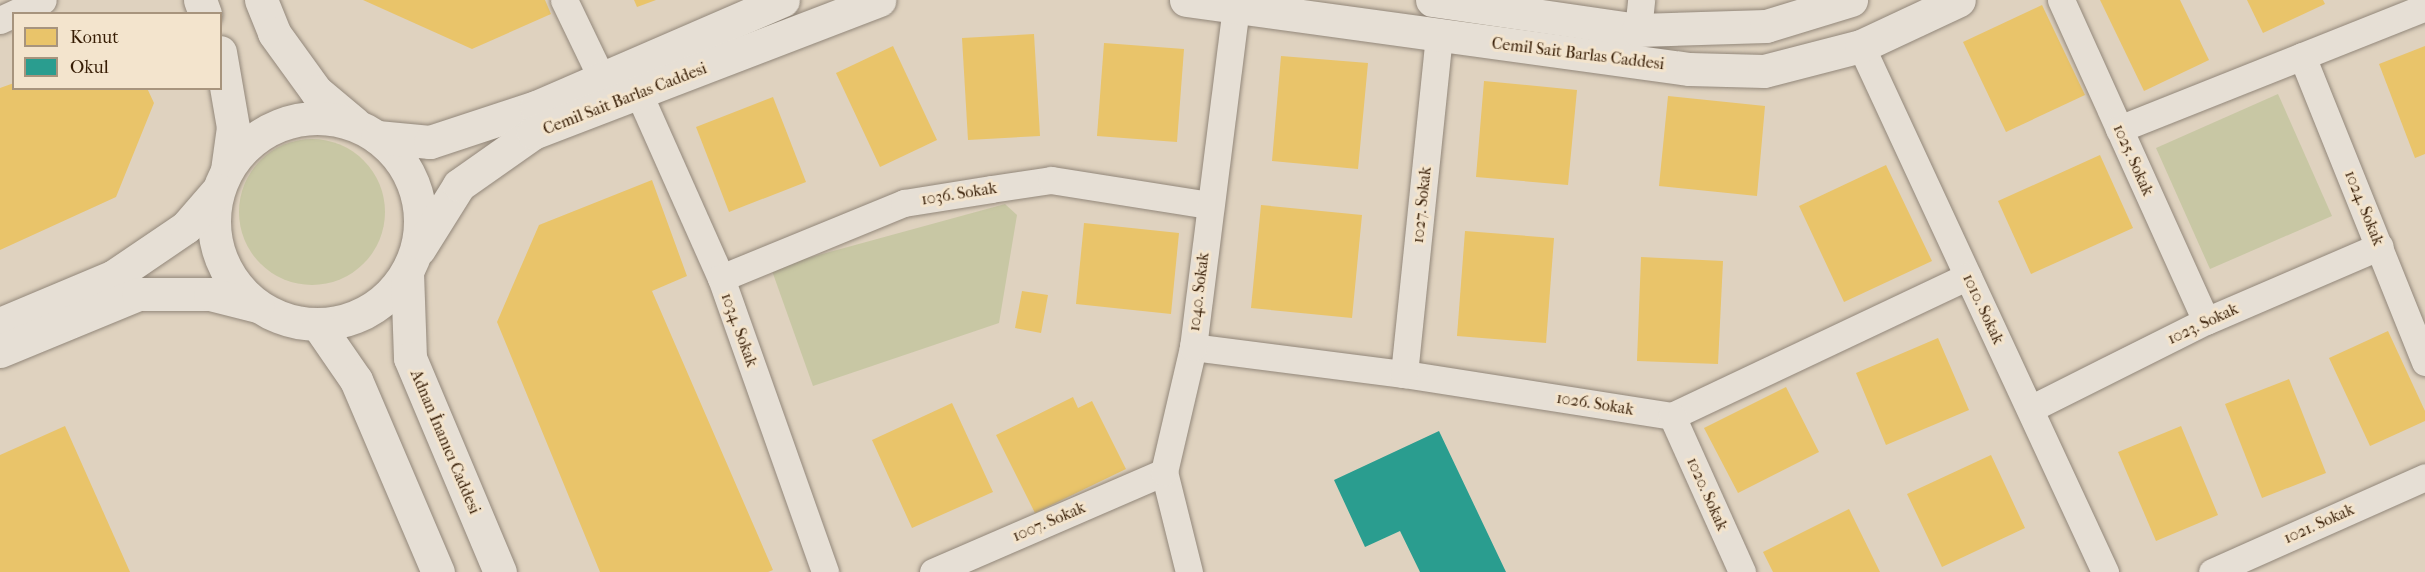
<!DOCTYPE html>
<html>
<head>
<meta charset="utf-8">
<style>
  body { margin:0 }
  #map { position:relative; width:2425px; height:572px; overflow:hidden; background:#dfd2bf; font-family:"IM FELL French Canon",serif }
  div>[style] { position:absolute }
  .green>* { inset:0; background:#c8c7a4 }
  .round { border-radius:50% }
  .homes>* { inset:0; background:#e9c46a }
  .schools>* { inset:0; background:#2a9d8f }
  .roads { filter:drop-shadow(0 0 2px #92877a) drop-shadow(0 0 2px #92877a) }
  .street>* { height:27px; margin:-13.5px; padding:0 13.5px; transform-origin:13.5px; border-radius:13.5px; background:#e6dfd5 }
  .secondary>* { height:33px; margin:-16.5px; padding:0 16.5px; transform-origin:16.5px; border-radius:16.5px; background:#e6dfd5 }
  .secondary>.ring { margin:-16.5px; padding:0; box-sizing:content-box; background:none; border:33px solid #e6dfd5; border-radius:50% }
  span { translate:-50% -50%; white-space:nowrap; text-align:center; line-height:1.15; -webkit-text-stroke:6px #f3e4cd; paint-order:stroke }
  .street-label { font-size:16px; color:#361c04 }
  .legend { position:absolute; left:12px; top:12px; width:210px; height:78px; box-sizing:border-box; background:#f3e4cd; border:2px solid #a7947d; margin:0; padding:8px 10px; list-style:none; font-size:18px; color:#361c04 }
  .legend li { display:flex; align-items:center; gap:12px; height:30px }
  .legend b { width:30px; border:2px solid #a7947d }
</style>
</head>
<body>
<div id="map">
  <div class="green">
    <div style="clip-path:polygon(2278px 94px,2332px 216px,2210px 269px,2156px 148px)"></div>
    <div class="round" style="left:239px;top:139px;width:146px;height:146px"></div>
    <div style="clip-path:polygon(1005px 204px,1017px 215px,999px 323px,813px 386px,771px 268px)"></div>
  </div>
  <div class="homes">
    <div style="clip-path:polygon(363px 0,545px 0,551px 14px,472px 49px)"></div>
    <div style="clip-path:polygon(634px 0,656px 0,637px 7px)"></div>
    <div style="clip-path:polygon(2100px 0,2180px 0,2209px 60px,2144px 91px)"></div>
    <div style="clip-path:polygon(2247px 0,2323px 0,2325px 4px,2263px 33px)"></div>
    <div style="clip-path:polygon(2042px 5px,2085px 95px,2006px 132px,1963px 42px)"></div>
    <div style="clip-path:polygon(1034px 34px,1040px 136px,968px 140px,962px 38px)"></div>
    <div style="clip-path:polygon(1104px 43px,1184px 49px,1177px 142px,1097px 136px)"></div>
    <div style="clip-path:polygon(893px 46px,937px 140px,880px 167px,836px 73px)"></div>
    <div style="clip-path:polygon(2425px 46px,2425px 154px,2415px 158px,2379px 64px)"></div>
    <div style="clip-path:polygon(1281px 56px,1368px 63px,1358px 169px,1272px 161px)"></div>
    <div style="clip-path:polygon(1484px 81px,1577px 90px,1568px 185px,1476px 177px)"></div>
    <div style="clip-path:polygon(14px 83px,14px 88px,147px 88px,154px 103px,116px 197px,0 250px,0 88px)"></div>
    <div style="clip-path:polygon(1668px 96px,1765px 106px,1757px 196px,1659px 186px)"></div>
    <div style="clip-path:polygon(773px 97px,806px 182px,729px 212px,696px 127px)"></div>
    <div style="clip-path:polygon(2100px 155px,2133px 228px,2031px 274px,1998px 201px)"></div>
    <div style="clip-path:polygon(1886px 165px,1932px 261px,1844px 302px,1799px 206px)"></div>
    <div style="clip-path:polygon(652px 180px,687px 276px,652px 291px,773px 570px,768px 572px,600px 572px,497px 322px,539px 225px)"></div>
    <div style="clip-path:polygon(1261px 205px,1362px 215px,1352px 318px,1251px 308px)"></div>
    <div style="clip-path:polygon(1084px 223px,1179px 233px,1171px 314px,1076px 304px)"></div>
    <div style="clip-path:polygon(1465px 231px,1554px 238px,1546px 343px,1457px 336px)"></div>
    <div style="clip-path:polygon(1641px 257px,1723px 261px,1718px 364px,1637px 361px)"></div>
    <div style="clip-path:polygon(1022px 291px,1048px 295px,1041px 333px,1015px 328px)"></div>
    <div style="clip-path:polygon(2388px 331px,2425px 411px,2425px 421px,2370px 446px,2329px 358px)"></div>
    <div style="clip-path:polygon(1938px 338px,1969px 410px,1886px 445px,1856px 373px)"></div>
    <div style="clip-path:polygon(2289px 379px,2326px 473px,2262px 498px,2225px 404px)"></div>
    <div style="clip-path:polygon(1786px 387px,1819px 452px,1738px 493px,1704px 428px)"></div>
    <div style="clip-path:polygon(1073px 397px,1078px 408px,1092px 401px,1126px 469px,1035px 513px,996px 435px)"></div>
    <div style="clip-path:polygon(952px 403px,993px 492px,912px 528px,872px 440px)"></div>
    <div style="clip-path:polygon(65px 426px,130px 572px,0 572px,0 455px)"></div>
    <div style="clip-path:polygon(2181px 426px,2218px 515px,2156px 541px,2118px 452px)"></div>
    <div style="clip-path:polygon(1991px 455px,2025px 528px,1942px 567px,1907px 494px)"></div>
    <div style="clip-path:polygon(1849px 509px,1880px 572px,1773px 572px,1763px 552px)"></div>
  </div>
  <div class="schools">
    <div style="clip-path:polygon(1439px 431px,1506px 572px,1420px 572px,1400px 531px,1365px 547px,1334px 480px)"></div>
  </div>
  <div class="roads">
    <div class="street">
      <div style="left:564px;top:0;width:90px;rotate:64.3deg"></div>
      <div style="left:2061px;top:0;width:352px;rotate:65.7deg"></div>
      <div style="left:0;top:20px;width:47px;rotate:-24.9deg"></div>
      <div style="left:1638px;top:30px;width:30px;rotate:-84deg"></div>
      <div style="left:1861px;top:46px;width:580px;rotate:65.11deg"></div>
      <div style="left:2302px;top:56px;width:330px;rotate:68.1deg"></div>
      <div style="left:639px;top:94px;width:201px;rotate:66deg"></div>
      <div style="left:721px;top:278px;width:312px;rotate:70.5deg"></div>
      <div style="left:2119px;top:129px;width:329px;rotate:-21.7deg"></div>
      <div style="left:721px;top:278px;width:198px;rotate:-22.3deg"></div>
      <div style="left:904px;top:203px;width:88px;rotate:-9.1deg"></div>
      <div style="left:991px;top:189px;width:61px;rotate:-8.5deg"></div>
      <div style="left:1051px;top:180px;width:160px;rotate:9deg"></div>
      <div style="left:1193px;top:347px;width:213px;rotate:7.3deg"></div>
      <div style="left:1404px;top:374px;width:271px;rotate:8.9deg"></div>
      <div style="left:1672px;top:416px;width:327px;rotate:-25.3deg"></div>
      <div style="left:1404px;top:374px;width:339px;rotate:-84.1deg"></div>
      <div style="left:2030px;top:409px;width:197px;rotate:-26.6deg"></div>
      <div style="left:2206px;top:321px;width:189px;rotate:-23.3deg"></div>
      <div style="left:1672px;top:416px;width:171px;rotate:65.8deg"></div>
      <div style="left:933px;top:572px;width:252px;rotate:-23.4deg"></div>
      <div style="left:1189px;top:572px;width:103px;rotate:-104deg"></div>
      <div style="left:1164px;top:472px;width:128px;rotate:-76.9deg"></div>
      <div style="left:1193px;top:347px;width:342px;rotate:-82.8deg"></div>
      <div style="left:2212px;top:572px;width:233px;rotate:-24deg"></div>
    </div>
    <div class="secondary">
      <div style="left:200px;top:0;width:15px;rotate:70deg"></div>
      <div style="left:261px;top:0;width:35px;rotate:68deg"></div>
      <div style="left:274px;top:33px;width:72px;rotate:54.1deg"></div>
      <div style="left:316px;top:91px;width:50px;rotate:40.1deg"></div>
      <div style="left:1186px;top:0;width:508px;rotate:7.81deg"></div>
      <div style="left:1689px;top:69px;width:75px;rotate:1.5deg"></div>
      <div style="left:1764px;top:71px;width:100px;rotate:-14.5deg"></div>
      <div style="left:1861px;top:46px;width:108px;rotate:-25.1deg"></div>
      <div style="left:1432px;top:0;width:208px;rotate:8.3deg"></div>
      <div style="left:1638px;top:30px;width:128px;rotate:-1.8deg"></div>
      <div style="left:1766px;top:26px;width:89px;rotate:-17deg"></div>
      <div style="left:220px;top:52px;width:76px;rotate:80.2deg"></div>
      <div style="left:233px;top:127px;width:43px;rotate:97.9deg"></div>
      <div class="ring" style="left:214px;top:118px;width:173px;height:173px"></div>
      <div style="left:377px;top:137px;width:53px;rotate:5.4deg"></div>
      <div style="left:430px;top:142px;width:112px;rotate:-18.3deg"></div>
      <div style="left:536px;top:107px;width:269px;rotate:-23.4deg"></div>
      <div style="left:419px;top:249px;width:75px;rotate:-58deg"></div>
      <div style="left:459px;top:185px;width:90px;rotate:-35.1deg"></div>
      <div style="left:533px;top:133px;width:371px;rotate:-21deg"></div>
      <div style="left:407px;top:272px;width:86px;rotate:88deg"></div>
      <div style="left:410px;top:358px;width:232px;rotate:67.2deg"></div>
      <div style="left:0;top:324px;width:124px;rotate:-22.8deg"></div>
      <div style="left:114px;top:276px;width:87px;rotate:-34.2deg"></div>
      <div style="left:186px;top:227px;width:49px;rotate:-49.1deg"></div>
      <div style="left:318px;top:325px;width:67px;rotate:55.4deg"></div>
      <div style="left:356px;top:380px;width:209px;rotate:66.9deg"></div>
      <div style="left:0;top:351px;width:149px;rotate:-22.4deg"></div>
      <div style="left:138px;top:294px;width:72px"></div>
      <div style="left:210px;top:294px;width:49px;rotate:14.3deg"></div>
    </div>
  </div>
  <div class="street-label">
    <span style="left:1578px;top:54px;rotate:7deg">Cemil Sait Barlas Caddesi</span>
    <span style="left:625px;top:99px;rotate:-21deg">Cemil Sait Barlas Caddesi</span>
    <span style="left:2133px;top:160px;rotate:66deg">1025. Sokak</span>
    <span style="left:959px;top:194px;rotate:-9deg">1036. Sokak</span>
    <span style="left:1422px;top:205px;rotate:-84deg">1027. Sokak</span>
    <span style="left:2364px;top:208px;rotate:68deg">1024. Sokak</span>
    <span style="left:1199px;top:292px;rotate:-83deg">1040. Sokak</span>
    <span style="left:1983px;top:309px;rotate:65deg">1010. Sokak</span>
    <span style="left:2203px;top:324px;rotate:-25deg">1023. Sokak</span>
    <span style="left:739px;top:330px;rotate:70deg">1034. Sokak</span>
    <span style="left:1595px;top:404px;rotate:9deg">1026. Sokak</span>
    <span style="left:445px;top:442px;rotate:67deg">Adnan İnanıcı Caddesi</span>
    <span style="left:1707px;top:494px;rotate:66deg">1020. Sokak</span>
    <span style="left:1049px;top:522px;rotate:-23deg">1007. Sokak</span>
    <span style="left:2319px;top:524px;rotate:-24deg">1021. Sokak</span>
  </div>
  <ul class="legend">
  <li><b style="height:16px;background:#e9c46a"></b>Konut</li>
  <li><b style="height:16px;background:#2a9d8f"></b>Okul</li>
  </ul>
</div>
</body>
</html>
